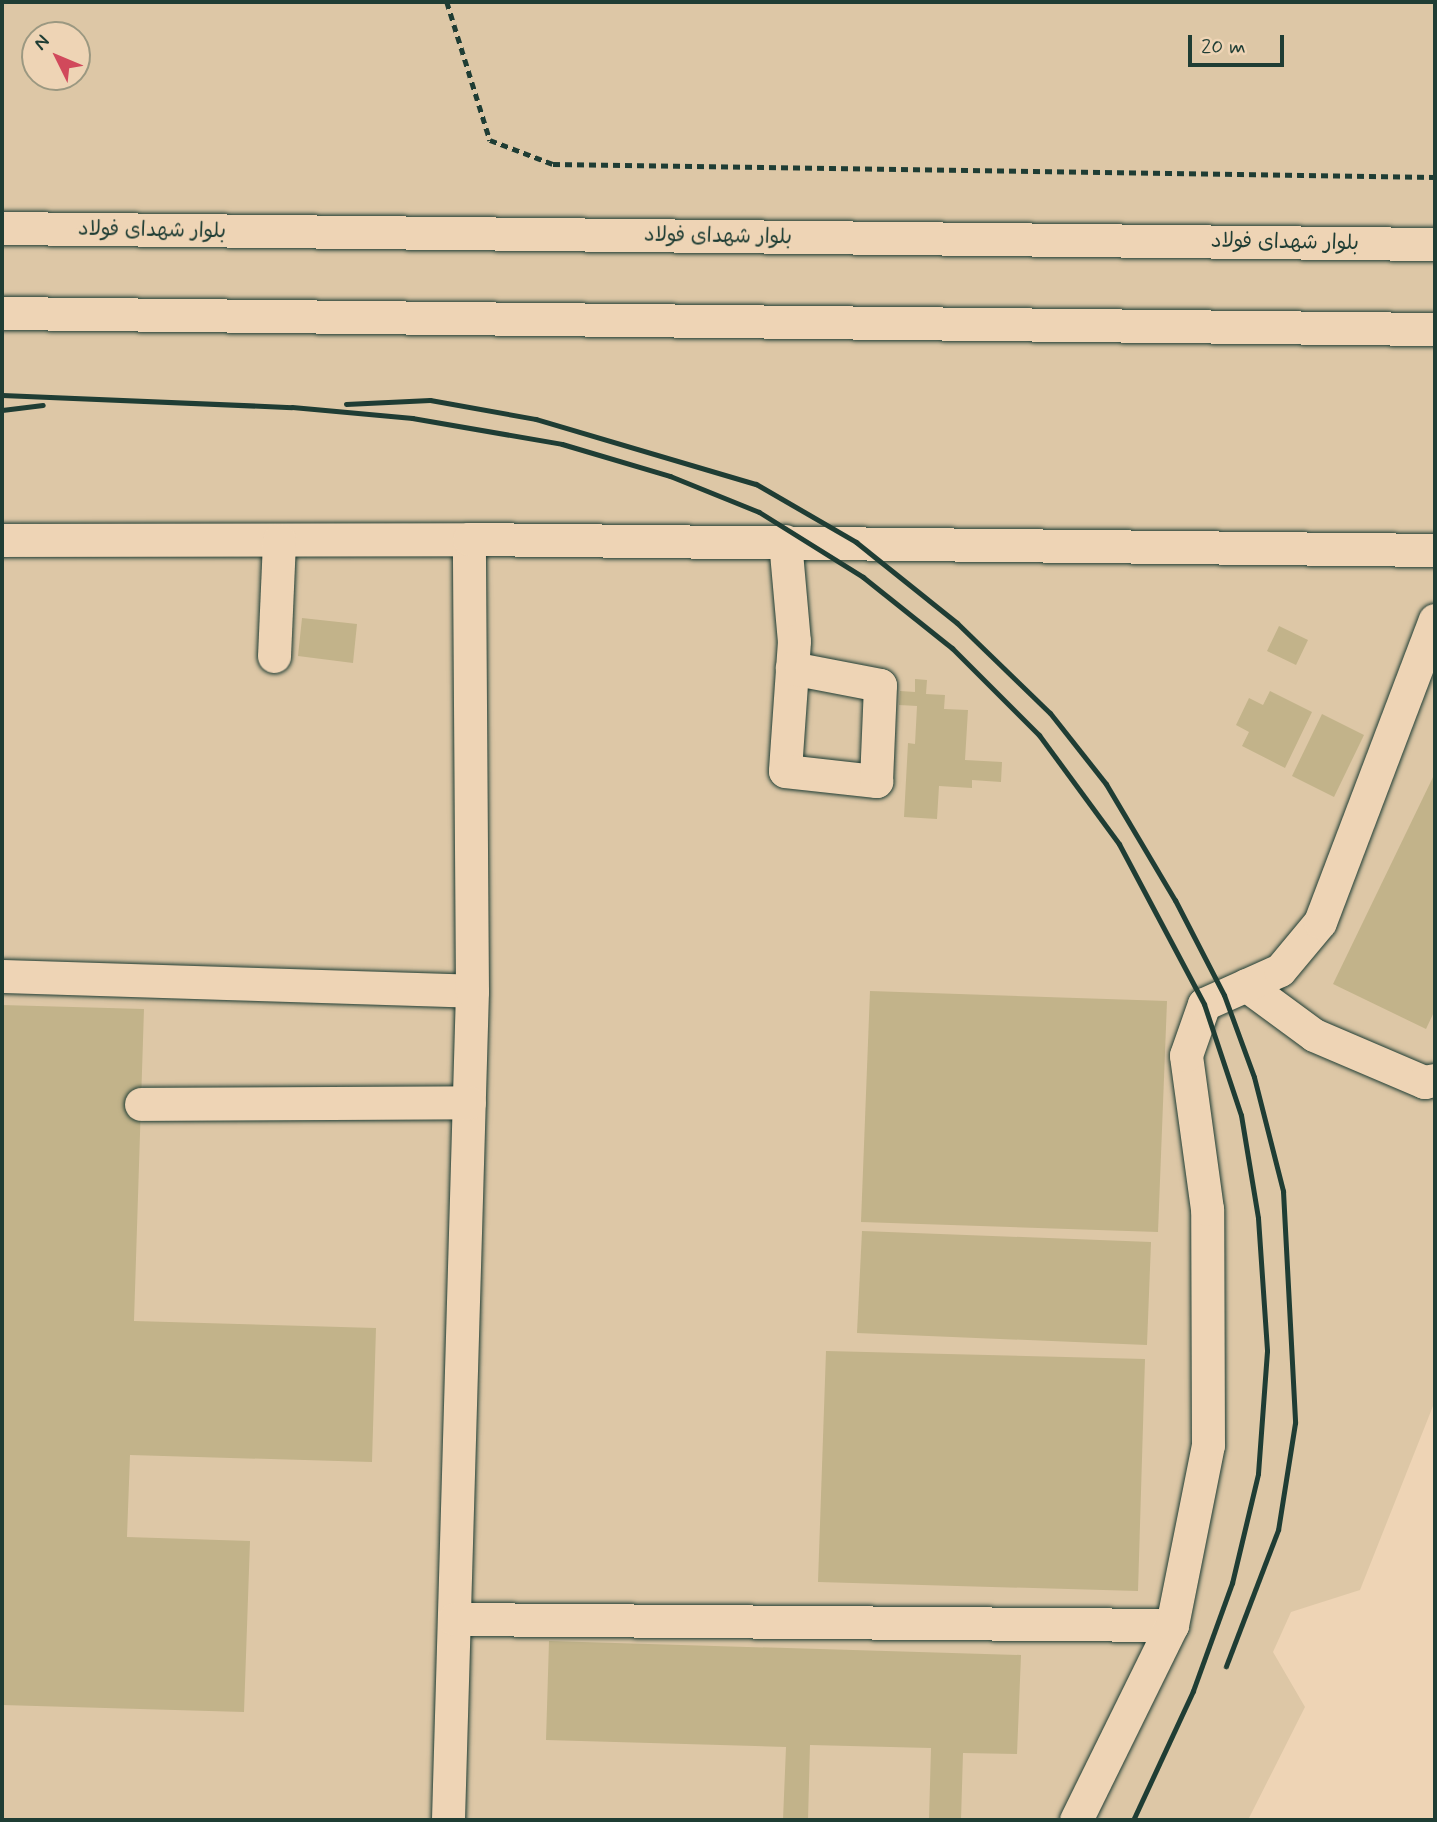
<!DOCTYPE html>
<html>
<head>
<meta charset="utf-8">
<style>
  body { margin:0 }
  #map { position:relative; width:1437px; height:1822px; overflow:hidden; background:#eed4b5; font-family:Mynerve,"Playpen Sans Arabic",sans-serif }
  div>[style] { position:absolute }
  .built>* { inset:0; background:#ddc7a6 }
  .building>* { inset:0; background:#c2b38a }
  .path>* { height:4.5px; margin-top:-2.25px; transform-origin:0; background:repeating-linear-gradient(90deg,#1f3d34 0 7px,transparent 0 12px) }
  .roads { filter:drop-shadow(0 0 2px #1f3d34) drop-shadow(0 0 2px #1f3d34) }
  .minor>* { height:33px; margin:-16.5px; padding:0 16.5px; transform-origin:16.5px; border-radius:16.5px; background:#eed4b5 }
  .rail>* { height:5px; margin:-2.5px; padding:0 2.5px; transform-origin:2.5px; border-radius:2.5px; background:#1f3d34 }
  span { translate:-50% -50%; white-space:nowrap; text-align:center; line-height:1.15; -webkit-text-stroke:5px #eed4b5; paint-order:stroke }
  .street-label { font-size:21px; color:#1f3d34 }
  .frame { position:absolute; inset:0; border:4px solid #1f3d34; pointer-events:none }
  .north { position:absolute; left:21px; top:21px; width:70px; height:70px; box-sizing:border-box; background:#eed4b5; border:2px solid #9b9881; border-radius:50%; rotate:313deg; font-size:19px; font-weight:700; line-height:28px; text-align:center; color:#1f3d34 }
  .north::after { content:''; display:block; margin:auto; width:24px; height:32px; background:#d1495b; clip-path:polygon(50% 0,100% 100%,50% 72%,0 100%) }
  .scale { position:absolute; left:1188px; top:35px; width:96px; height:32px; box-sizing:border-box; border:4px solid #1f3d34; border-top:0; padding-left:9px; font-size:21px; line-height:24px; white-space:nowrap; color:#1f3d34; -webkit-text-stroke:5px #eed4b5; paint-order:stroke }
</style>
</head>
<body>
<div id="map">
  <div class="built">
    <div style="clip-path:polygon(evenodd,2px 2px,1435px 2px,1435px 1401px,1360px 1590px,1291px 1612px,1273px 1652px,1305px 1707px,1248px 1820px,2px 1820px,2px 2px,35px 35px,77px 35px,77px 77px,35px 77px,35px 35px)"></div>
  </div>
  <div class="building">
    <div style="clip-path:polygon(302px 618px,357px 624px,353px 663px,298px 656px)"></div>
    <div style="clip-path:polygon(1279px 626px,1308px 640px,1296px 665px,1267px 651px)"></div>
    <div style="clip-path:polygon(915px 679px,927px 680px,926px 694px,945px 695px,944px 709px,968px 710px,965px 760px,1002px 762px,1001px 782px,972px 780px,972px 788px,939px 786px,937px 819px,904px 817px,908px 743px,915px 744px,917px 706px,899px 705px,900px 691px,915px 692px)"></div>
    <div style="clip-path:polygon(1270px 691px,1312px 712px,1285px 768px,1242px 746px,1249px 732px,1236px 725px,1249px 698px,1263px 705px)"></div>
    <div style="clip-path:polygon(1322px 714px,1364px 735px,1334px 797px,1292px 776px)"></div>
    <div style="clip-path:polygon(1435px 773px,1435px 1010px,1426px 1029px,1333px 984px)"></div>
    <div style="clip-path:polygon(870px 991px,1167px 1001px,1158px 1232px,861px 1222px)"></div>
    <div style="clip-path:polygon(2px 1005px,144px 1009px,134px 1321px,376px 1328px,372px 1462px,130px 1455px,127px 1537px,250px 1541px,244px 1712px,2px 1705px)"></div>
    <div style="clip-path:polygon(862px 1231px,1151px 1242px,1147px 1345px,857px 1333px)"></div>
    <div style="clip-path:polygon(826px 1351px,1145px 1359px,1138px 1591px,818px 1582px)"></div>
    <div style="clip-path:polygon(549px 1641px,1021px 1655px,1017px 1754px,963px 1753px,961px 1820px,929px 1820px,931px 1748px,810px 1745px,808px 1820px,783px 1820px,786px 1747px,546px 1740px)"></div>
  </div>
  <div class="path">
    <div style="left:447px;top:2px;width:145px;rotate:72.7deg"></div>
    <div style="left:490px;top:140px;width:67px;rotate:20.9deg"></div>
    <div style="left:553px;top:164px;width:882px;rotate:0.84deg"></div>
  </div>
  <div class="roads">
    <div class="minor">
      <div style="left:2px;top:228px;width:1433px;rotate:0.64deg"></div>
      <div style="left:2px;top:313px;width:1433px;rotate:0.64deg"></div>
      <div style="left:2px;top:540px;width:467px;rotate:-0.1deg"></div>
      <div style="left:785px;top:541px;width:100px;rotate:84.9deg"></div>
      <div style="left:794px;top:641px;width:130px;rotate:94deg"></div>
      <div style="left:785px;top:771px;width:92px;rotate:6.3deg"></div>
      <div style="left:876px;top:781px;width:96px;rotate:-87.6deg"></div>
      <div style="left:880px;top:685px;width:90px;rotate:-169.1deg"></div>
      <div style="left:274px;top:656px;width:116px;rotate:-87.5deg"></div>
      <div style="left:2px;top:976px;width:470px;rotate:1.8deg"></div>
      <div style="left:472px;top:991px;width:829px;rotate:91.66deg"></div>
      <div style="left:1246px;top:985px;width:84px;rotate:36.3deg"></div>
      <div style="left:1314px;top:1035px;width:120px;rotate:23.1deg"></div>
      <div style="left:1424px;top:1082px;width:11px;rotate:-10deg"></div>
      <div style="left:472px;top:991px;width:452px;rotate:-90.4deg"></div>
      <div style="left:469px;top:539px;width:966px;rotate:0.65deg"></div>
      <div style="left:141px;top:1104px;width:328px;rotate:-0.3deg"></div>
      <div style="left:454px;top:1619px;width:718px;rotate:0.48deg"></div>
      <div style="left:1076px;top:1820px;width:217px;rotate:-63.8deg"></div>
      <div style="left:1172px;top:1625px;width:184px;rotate:-78.7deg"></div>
      <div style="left:1208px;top:1445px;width:236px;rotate:-90.2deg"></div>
      <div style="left:1207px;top:1209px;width:155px;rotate:-97.8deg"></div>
      <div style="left:1186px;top:1055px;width:54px;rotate:-70.6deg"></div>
      <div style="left:1204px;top:1004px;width:83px;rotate:-24.1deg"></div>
      <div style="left:1280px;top:970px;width:62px;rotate:-50.2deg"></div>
      <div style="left:1320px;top:922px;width:323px;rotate:-69.2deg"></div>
    </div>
  </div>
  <div class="rail">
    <div style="left:2px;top:395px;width:290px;rotate:2.4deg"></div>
    <div style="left:292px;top:407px;width:121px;rotate:5.2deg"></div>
    <div style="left:412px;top:418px;width:152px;rotate:9.8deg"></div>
    <div style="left:562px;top:444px;width:113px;rotate:16.5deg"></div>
    <div style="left:670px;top:476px;width:96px;rotate:22deg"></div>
    <div style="left:759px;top:512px;width:123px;rotate:32deg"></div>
    <div style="left:863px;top:577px;width:114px;rotate:38.6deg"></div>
    <div style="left:952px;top:648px;width:123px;rotate:45deg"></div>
    <div style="left:1039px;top:735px;width:135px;rotate:53.7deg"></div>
    <div style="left:1119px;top:844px;width:181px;rotate:62deg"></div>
    <div style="left:1204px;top:1004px;width:117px;rotate:71.6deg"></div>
    <div style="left:1241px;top:1115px;width:104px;rotate:80.6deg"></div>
    <div style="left:1258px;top:1218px;width:133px;rotate:86.1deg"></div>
    <div style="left:1267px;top:1351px;width:123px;rotate:94.2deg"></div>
    <div style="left:1258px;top:1474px;width:112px;rotate:103.4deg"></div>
    <div style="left:1232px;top:1583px;width:115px;rotate:109.9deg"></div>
    <div style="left:1193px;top:1691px;width:142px;rotate:114.9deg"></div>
    <div style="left:346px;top:404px;width:84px;rotate:-2.7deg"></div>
    <div style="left:430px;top:400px;width:108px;rotate:10.2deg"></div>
    <div style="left:536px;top:419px;width:229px;rotate:16.5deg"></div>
    <div style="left:756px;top:484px;width:116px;rotate:30.1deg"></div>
    <div style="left:856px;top:542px;width:129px;rotate:38.7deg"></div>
    <div style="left:957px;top:623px;width:129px;rotate:44.1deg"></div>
    <div style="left:1050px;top:713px;width:90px;rotate:51.7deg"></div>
    <div style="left:1106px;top:784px;width:135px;rotate:59.3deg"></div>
    <div style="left:1175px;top:900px;width:107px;rotate:62.7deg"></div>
    <div style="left:1224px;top:995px;width:87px;rotate:69.9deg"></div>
    <div style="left:1254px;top:1077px;width:118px;rotate:75.7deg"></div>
    <div style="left:1283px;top:1191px;width:232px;rotate:87deg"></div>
    <div style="left:1295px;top:1423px;width:108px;rotate:99deg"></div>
    <div style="left:1278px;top:1530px;width:146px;rotate:110.9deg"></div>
    <div style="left:2px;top:410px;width:41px;rotate:-7deg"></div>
  </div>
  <div class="street-label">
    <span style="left:152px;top:230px;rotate:1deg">بلوار شهدای فولاد</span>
    <span style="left:718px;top:236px;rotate:1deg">بلوار شهدای فولاد</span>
    <span style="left:1285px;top:242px;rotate:1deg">بلوار شهدای فولاد</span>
  </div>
  <div class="frame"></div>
  <div class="north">N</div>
  <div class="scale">20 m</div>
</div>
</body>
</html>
